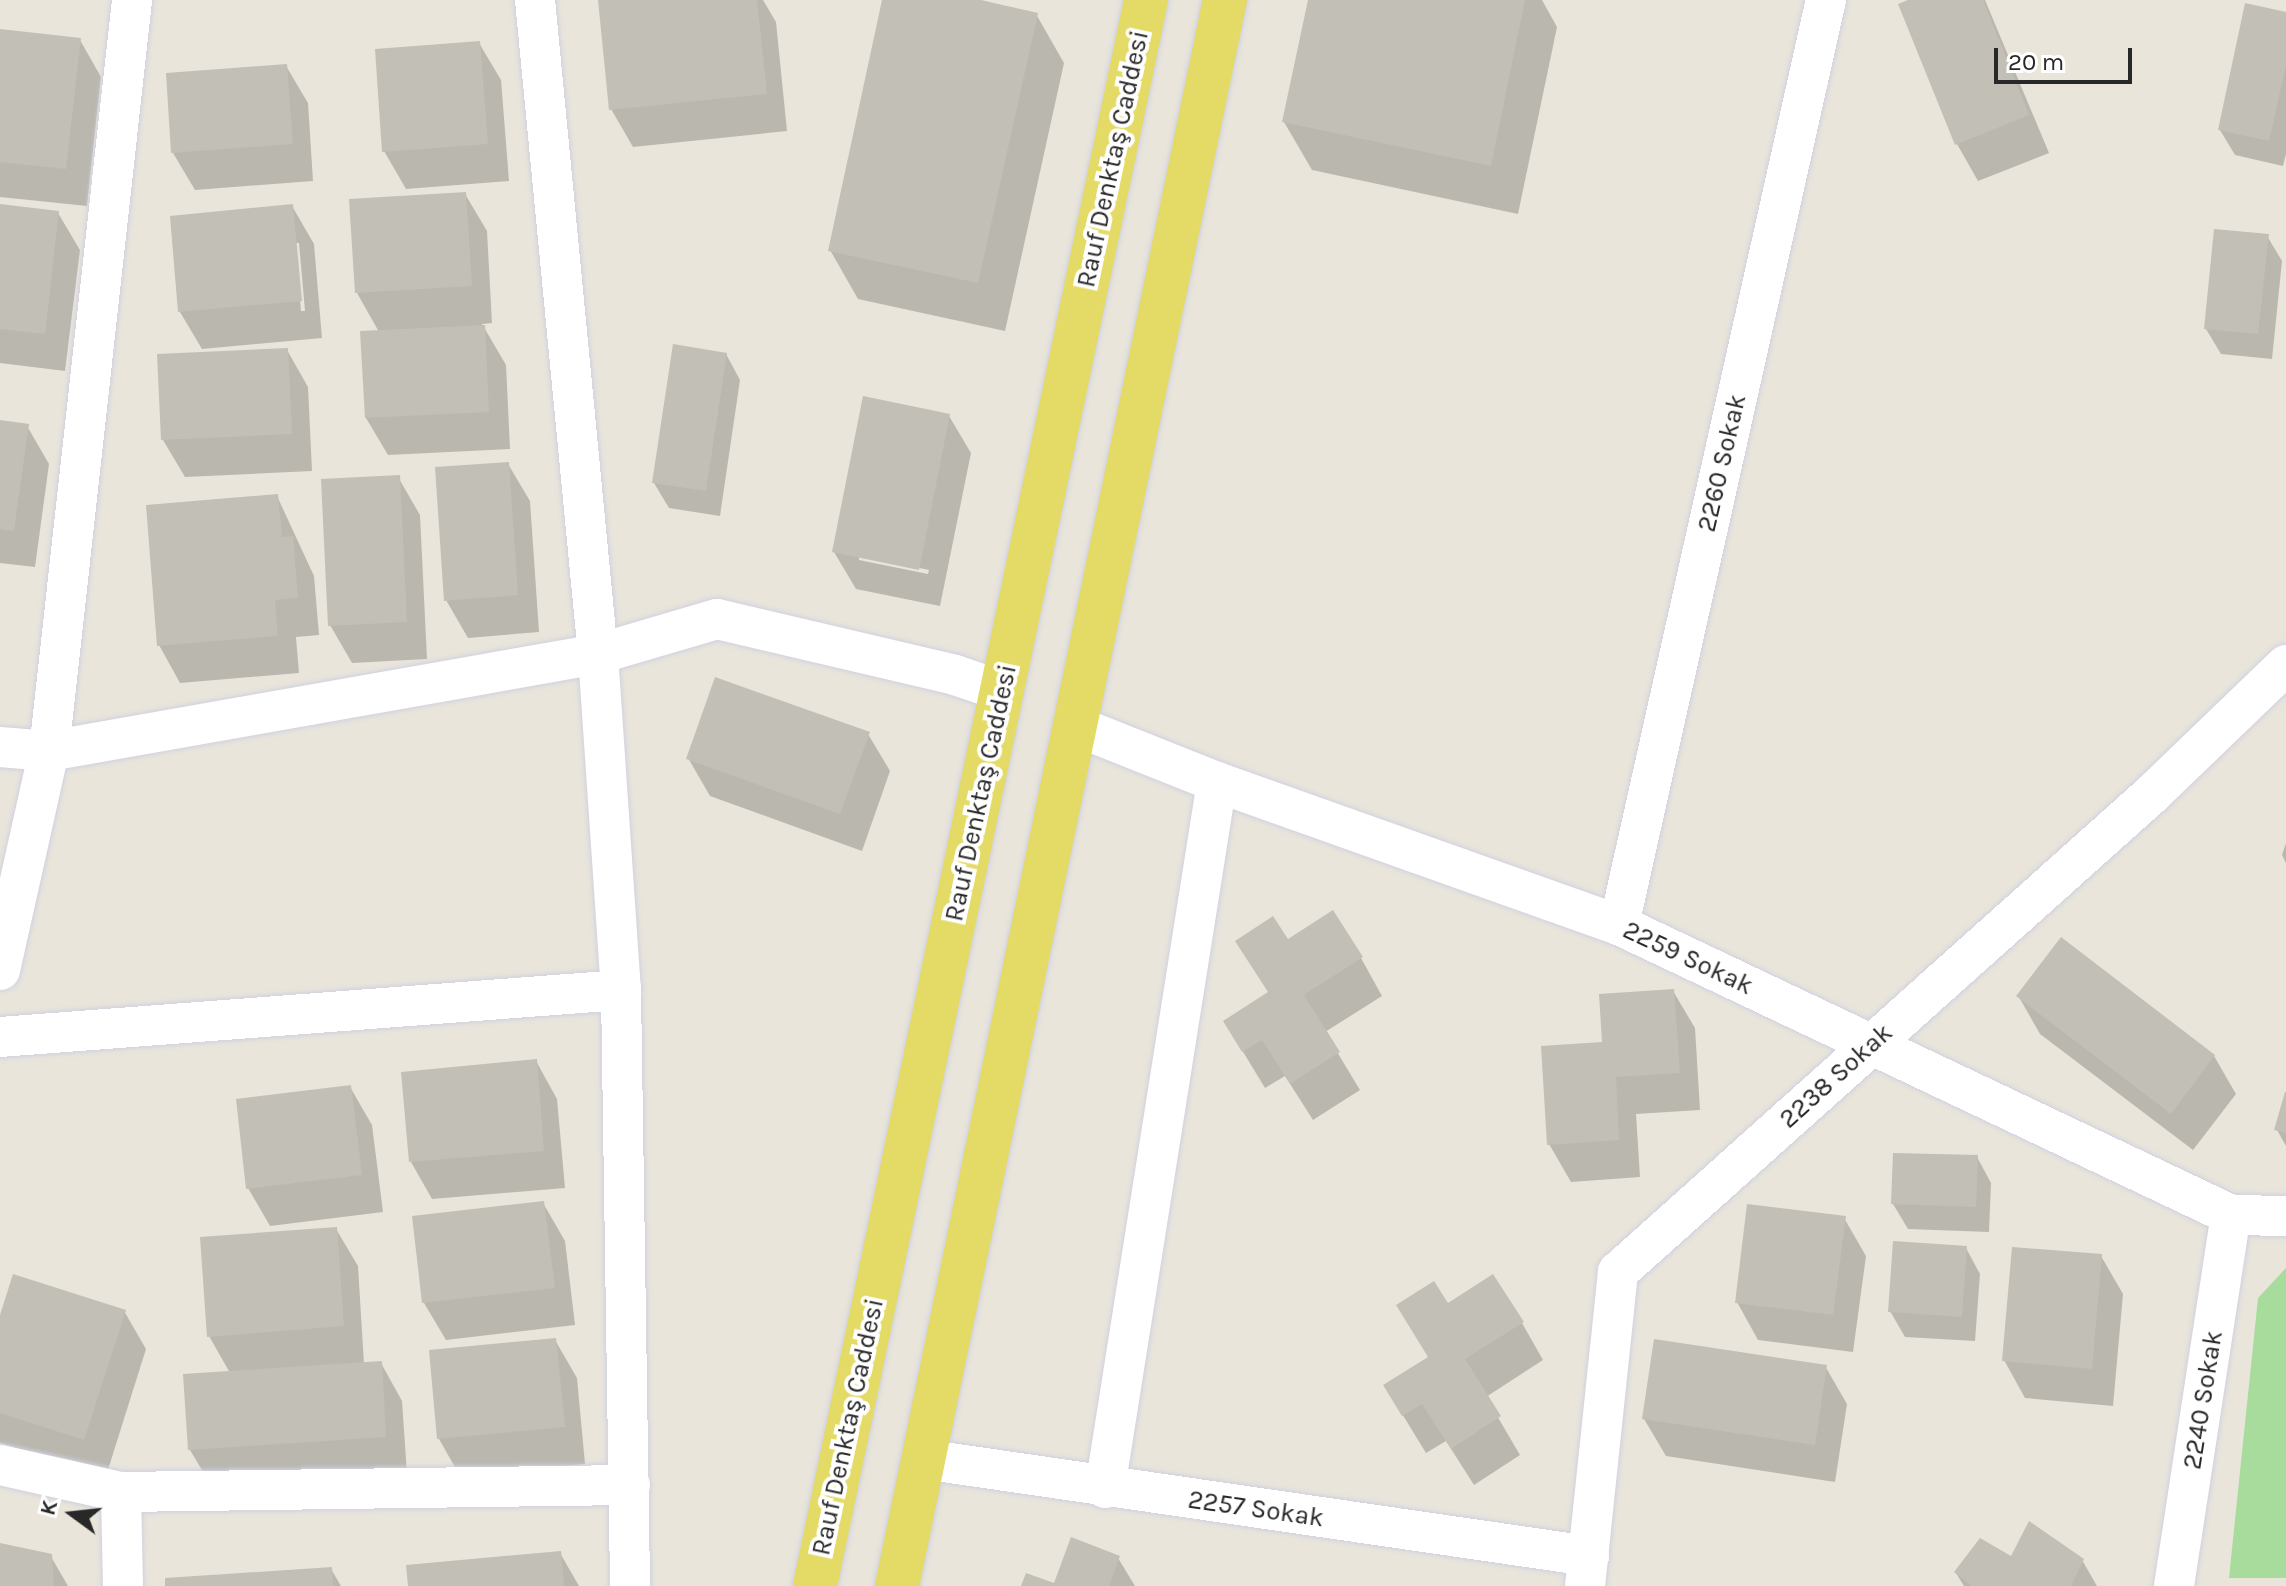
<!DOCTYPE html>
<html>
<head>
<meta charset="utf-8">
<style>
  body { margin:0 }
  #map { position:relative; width:2286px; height:1586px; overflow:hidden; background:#e9e5db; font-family:Karla,sans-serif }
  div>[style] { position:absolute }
  .green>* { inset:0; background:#a7dc9c }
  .shadow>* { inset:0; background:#0003 }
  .building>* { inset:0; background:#c2bfb6 }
  .roads { filter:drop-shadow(0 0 2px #d0d1e0) drop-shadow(0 0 2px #d0d1e0) }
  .minor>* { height:40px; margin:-20px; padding:0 20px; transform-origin:20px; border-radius:20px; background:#fff }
  .primary>* { height:44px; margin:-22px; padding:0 22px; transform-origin:22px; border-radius:22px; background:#e4da66 }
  span { translate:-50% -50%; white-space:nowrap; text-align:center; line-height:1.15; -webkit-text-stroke:8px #fff; paint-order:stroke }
  .street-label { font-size:26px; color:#282828 }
  .north { position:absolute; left:32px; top:1474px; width:80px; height:80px; -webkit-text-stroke:6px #fff; paint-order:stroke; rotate:285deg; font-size:22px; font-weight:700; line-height:32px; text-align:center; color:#282828 }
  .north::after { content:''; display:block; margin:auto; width:28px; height:36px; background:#282828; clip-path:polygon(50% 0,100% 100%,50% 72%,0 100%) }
  .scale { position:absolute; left:1994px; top:48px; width:138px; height:36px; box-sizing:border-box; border:4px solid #282828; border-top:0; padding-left:10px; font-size:24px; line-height:28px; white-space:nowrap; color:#282828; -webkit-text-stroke:6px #fff; paint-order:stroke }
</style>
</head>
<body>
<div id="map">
  <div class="green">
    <div style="clip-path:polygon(2286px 1268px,2286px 1578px,2229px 1578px,2258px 1298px)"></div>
  </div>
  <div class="shadow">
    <div style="clip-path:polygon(606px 0,763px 0,776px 22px,787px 131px,633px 147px,611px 109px)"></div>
    <div style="clip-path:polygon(884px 0,972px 0,1036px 14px,1064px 63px,1005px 331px,858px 299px,830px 250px)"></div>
    <div style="clip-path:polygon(1310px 0,1542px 0,1557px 27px,1518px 214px,1312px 170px,1284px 122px)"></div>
    <div style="clip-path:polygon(1913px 0,1985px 0,2049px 153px,1978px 181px,1957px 144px)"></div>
    <div style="clip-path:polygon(2286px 14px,2286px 154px,2283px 166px,2235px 155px,2220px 130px)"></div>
    <div style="clip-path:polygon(0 31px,80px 40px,101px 77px,87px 206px,0 197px)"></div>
    <div style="clip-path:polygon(479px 43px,501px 80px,509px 181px,406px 189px,384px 151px)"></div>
    <div style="clip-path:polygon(286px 66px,308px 103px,313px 181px,195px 190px,173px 153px)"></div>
    <div style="clip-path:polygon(465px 194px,487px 231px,492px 323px,482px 324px,506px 365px,510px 449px,388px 455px,366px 418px,379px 332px,357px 293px)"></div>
    <div style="clip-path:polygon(0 206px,58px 213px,80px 250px,65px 371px,0 363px)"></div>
    <div style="clip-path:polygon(evenodd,292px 206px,314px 244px,322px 338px,202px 349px,180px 312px,292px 206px,295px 243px,299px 243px,305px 311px,301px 311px,295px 243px)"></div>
    <div style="clip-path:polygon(2267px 236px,2282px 261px,2272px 359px,2221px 354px,2206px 329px)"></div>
    <div style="clip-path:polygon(287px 350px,308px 387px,312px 471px,185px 477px,163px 440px)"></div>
    <div style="clip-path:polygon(726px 354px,740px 380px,720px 516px,669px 508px,654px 483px)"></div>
    <div style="clip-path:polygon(evenodd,949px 416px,971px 453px,940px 606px,856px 589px,834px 552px,949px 416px,859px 555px,929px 570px,928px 574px,859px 560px,859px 555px)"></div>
    <div style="clip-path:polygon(0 422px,27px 426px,49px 464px,35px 567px,0 563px)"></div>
    <div style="clip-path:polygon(508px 464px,530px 501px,539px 632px,468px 638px,446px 600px)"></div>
    <div style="clip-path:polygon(398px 477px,420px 515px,427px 659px,352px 663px,330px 625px)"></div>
    <div style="clip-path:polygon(277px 496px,314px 576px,319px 635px,296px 637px,299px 673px,180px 683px,159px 645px)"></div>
    <div style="clip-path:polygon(868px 734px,890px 771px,862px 851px,710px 796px,688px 758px)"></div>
    <div style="clip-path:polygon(2286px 843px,2286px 863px,2282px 855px)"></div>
    <div style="clip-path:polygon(1287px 942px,1361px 958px,1382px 996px,1325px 1032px,1360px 1090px,1313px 1120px,1285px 1076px,1265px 1088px,1225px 1022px,1269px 994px)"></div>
    <div style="clip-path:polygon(1673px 991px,1695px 1028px,1700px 1110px,1636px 1114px,1640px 1177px,1571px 1182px,1549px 1144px,1604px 1044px)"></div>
    <div style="clip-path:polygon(2019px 997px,2214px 1056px,2236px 1094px,2193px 1150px,2040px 1034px)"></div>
    <div style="clip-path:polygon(536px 1061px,557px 1099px,565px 1188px,432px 1199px,411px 1162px)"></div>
    <div style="clip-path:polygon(350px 1087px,372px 1125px,383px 1212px,270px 1226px,248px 1188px)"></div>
    <div style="clip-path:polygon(2286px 1096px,2286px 1146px,2277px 1130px)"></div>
    <div style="clip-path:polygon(1977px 1157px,1991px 1183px,1989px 1232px,1908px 1229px,1893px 1204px)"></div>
    <div style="clip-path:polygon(543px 1203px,565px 1241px,575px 1325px,446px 1340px,424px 1303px)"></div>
    <div style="clip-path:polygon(1844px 1218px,1866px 1256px,1853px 1352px,1758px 1340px,1737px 1302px)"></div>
    <div style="clip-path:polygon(336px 1229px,358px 1266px,364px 1364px,381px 1363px,402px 1401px,407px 1474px,212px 1487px,190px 1450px,230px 1373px,209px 1336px)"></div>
    <div style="clip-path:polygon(1966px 1248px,1980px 1274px,1975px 1341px,1905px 1337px,1890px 1311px)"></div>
    <div style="clip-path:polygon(2101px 1256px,2123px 1294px,2113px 1406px,2025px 1398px,2004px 1360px)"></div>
    <div style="clip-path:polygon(1447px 1306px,1522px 1323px,1543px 1360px,1486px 1397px,1520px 1455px,1474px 1485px,1446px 1441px,1426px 1453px,1385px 1386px,1429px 1358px)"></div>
    <div style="clip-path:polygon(124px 1311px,146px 1349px,106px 1476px,0 1443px,0 1322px)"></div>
    <div style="clip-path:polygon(555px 1340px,577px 1378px,585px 1464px,460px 1476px,439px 1439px)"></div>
    <div style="clip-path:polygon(1825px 1366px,1847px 1404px,1835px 1482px,1666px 1456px,1644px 1419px)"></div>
    <div style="clip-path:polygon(0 1545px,50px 1555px,68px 1586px,0 1586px)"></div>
    <div style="clip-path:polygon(560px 1553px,579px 1586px,410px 1586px)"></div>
    <div style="clip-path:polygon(1118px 1558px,1135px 1586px,1023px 1586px,1055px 1585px)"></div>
    <div style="clip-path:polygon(2012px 1559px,2082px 1560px,2097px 1586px,1964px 1586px,1956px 1573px)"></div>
    <div style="clip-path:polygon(331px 1569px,341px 1586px,167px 1586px)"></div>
  </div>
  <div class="building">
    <div style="clip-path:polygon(598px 0,757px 0,767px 94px,609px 110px)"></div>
    <div style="clip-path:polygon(882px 0,981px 0,1038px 13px,978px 283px,828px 251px)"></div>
    <div style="clip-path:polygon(1308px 0,1525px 0,1491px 166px,1282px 122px)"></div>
    <div style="clip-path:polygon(1908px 0,1983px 0,2029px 115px,1955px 145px,1898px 4px)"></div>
    <div style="clip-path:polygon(2245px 3px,2286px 12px,2286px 65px,2269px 141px,2218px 130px)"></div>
    <div style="clip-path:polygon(0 29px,81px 38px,66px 169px,0 162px)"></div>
    <div style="clip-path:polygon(480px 41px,488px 144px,382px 152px,375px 49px)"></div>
    <div style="clip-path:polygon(287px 64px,293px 144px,171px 153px,166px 73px)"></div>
    <div style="clip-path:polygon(466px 192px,472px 286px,355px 293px,349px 199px)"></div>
    <div style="clip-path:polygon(0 204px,59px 211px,45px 334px,0 329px)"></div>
    <div style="clip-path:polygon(293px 204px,302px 301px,178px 312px,170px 216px)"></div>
    <div style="clip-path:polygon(2214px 229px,2269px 234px,2258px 334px,2204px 329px)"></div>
    <div style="clip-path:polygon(485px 325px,489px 412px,365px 418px,360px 331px)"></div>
    <div style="clip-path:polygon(673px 344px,727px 353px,706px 491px,652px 483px)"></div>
    <div style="clip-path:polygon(288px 348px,292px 434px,161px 440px,157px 354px)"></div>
    <div style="clip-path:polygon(863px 396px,950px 414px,919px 570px,832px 552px)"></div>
    <div style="clip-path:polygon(0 420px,29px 424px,14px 531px,0 529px)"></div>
    <div style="clip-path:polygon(509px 462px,518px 595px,444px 601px,435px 467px)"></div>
    <div style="clip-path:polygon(400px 475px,407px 622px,328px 626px,321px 479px)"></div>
    <div style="clip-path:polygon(278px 494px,282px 537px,293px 536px,298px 598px,275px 600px,278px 636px,157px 646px,146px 505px)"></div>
    <div style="clip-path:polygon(715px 677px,870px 732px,840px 814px,686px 759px)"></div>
    <div style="clip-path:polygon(1333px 910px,1363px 957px,1304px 995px,1340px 1052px,1290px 1084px,1262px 1040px,1242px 1052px,1223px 1021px,1268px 992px,1235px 941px,1273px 916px,1288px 939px)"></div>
    <div style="clip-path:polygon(2061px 937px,2215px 1055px,2171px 1114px,2016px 996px)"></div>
    <div style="clip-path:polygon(1674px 989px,1680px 1073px,1616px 1077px,1619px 1140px,1547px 1145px,1541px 1046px,1602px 1042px,1599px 994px)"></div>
    <div style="clip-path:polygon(537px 1059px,544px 1151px,409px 1162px,401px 1072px)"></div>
    <div style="clip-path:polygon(351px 1085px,362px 1175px,246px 1189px,236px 1099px)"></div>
    <div style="clip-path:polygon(2285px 1092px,2286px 1092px,2286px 1133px,2274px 1130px)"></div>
    <div style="clip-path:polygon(1893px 1153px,1978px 1155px,1976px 1207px,1891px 1204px)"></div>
    <div style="clip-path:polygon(544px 1201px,555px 1288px,422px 1303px,412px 1216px)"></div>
    <div style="clip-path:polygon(1747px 1204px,1846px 1216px,1833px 1315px,1735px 1303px)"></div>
    <div style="clip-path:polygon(337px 1227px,344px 1326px,207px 1337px,200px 1237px)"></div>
    <div style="clip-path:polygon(1893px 1241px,1967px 1246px,1962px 1317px,1888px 1312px)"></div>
    <div style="clip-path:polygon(2012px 1247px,2102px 1254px,2092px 1369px,2002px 1361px)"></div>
    <div style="clip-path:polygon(13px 1274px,126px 1310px,84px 1440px,0 1413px,0 1315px)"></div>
    <div style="clip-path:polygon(1493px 1274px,1524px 1322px,1465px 1359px,1501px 1416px,1451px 1449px,1422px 1404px,1402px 1416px,1383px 1385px,1428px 1357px,1396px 1305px,1434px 1281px,1448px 1303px)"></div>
    <div style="clip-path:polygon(556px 1338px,565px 1427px,437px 1439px,429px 1350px)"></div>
    <div style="clip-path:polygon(1654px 1339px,1827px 1365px,1815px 1445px,1642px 1419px)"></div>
    <div style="clip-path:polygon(382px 1361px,386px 1437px,188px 1450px,183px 1374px)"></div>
    <div style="clip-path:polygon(2029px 1521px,2084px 1559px,2071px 1586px,1972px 1586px,1954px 1572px,1980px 1538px,2011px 1556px)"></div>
    <div style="clip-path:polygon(1071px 1537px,1120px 1556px,1109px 1586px,1021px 1586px,1026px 1573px,1054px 1583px)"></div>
    <div style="clip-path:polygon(0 1543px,52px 1554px,54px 1586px,0 1586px)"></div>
    <div style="clip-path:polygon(561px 1551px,564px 1586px,408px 1586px,406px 1565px)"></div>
    <div style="clip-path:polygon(332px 1567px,333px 1586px,165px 1586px,165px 1578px)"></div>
  </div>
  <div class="roads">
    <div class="minor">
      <div style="left:535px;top:0;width:657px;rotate:84.5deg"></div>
      <div style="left:598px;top:654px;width:337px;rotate:86.1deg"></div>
      <div style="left:621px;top:990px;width:596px;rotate:89.13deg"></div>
      <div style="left:1076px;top:726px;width:152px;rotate:21.7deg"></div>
      <div style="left:1217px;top:782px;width:427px;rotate:19.6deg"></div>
      <div style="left:1619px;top:925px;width:677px;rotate:25.35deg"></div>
      <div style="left:2231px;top:1215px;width:55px;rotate:1deg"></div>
      <div style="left:0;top:747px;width:49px;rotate:4.7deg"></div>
      <div style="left:49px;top:751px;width:558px;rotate:-10.02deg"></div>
      <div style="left:598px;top:654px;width:124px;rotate:-16.4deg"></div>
      <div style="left:717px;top:619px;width:244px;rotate:13.2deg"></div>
      <div style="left:955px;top:675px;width:50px;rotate:18.8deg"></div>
      <div style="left:1619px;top:925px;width:948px;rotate:-77.39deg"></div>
      <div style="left:0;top:970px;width:224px;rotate:-77.4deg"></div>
      <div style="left:49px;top:751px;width:756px;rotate:-83.69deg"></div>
      <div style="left:0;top:1037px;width:623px;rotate:-4.33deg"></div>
      <div style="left:923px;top:1459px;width:673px;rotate:8.29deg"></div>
      <div style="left:0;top:1465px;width:124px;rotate:12.6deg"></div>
      <div style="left:121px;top:1492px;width:509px;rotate:-0.79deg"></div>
      <div style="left:1105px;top:1488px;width:715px;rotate:-80.99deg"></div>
      <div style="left:121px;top:1492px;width:94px;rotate:88.8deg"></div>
      <div style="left:1585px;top:1586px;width:316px;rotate:-84deg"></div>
      <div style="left:1618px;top:1272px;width:717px;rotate:-41.83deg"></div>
      <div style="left:2152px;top:794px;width:186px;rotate:-43.9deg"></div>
      <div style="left:2174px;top:1586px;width:375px;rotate:-81.3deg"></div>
    </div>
    <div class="primary">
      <div style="left:815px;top:1586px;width:1620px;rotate:-78.21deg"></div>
      <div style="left:897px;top:1586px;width:1620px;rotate:-78.32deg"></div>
    </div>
  </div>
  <div class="street-label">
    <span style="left:1113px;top:159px;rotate:-78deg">Rauf Denktaş Caddesi</span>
    <span style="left:1722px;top:463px;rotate:-77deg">2260 Sokak</span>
    <span style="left:981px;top:793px;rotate:-78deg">Rauf Denktaş Caddesi</span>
    <span style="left:1688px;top:958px;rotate:25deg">2259 Sokak</span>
    <span style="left:1836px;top:1076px;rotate:-42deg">2238 Sokak</span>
    <span style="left:2203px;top:1400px;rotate:-81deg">2240 Sokak</span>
    <span style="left:848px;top:1427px;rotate:-78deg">Rauf Denktaş Caddesi</span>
    <span style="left:1256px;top:1509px;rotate:8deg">2257 Sokak</span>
  </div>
  <div class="north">K</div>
  <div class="scale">20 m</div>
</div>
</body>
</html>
